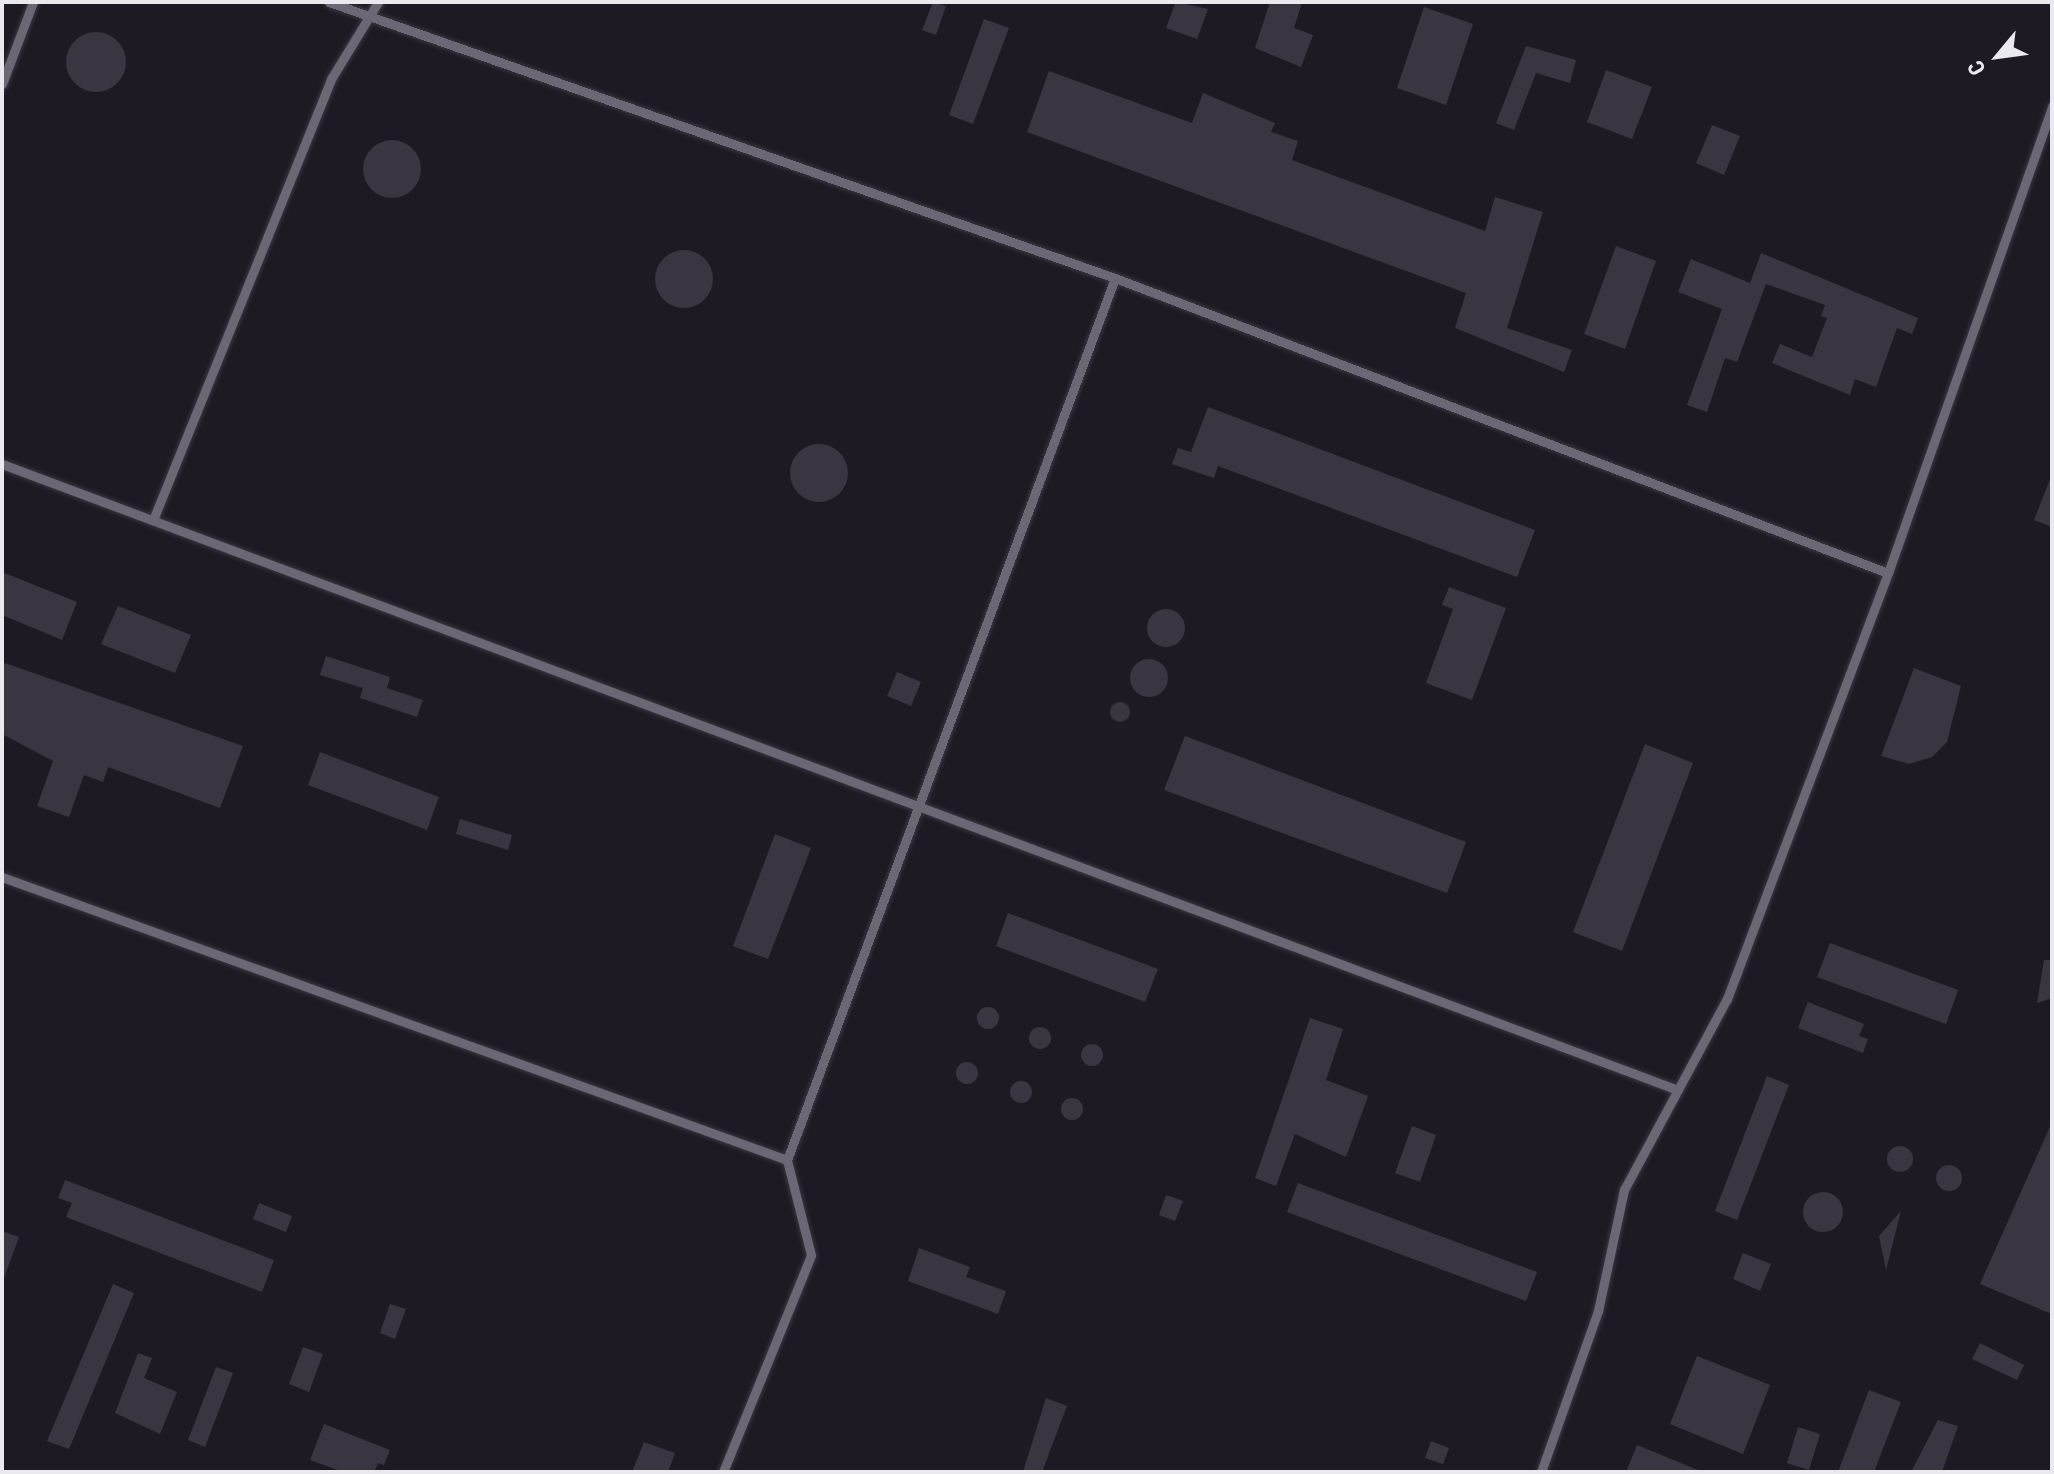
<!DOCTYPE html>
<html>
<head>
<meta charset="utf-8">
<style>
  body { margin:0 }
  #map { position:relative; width:2054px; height:1474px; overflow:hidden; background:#1e1a24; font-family:"Roboto Condensed",sans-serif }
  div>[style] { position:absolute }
  .building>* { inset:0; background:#3a3641 }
  .round { border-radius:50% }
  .roads { filter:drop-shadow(0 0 2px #3a373f) drop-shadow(0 0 2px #3a373f) }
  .service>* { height:9px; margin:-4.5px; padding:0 4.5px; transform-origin:4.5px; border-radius:4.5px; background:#6c6774 }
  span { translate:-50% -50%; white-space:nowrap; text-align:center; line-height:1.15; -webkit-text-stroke:6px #1e1a24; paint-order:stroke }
  .frame { position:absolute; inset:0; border:4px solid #ebe9f0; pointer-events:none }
  .north { position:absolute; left:1958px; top:16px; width:80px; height:80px; -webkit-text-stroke:6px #1e1a24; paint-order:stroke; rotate:241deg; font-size:22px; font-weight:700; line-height:32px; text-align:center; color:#ebe9f0 }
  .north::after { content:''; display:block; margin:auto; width:28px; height:36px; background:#ebe9f0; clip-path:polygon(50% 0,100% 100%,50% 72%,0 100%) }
</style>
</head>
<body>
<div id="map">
  <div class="building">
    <div style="clip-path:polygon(933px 2px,946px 6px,936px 35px,922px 30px)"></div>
    <div style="clip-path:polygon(1176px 2px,1208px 9px,1197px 39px,1166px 28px)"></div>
    <div style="clip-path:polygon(1270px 2px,1302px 2px,1294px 28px,1313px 35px,1301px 67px,1255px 48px)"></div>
    <div style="clip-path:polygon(1424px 7px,1473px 24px,1446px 105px,1397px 88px)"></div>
    <div style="clip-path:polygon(984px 19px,1009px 28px,973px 124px,949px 115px)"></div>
    <div class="round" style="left:66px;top:32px;width:60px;height:60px"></div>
    <div style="clip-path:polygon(1526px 46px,1576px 60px,1570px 83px,1536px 73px,1514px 130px,1496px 123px)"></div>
    <div style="clip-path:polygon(1606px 70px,1652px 87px,1632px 139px,1587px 122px)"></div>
    <div style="clip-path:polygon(1049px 71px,1192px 123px,1203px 93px,1275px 123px,1271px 132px,1298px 141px,1292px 160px,1485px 231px,1495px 197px,1543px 212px,1507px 328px,1572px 350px,1564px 372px,1455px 328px,1466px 293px,1027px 132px)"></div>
    <div style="clip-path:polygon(1712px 125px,1740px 136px,1724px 175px,1696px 163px)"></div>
    <div class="round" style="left:363px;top:140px;width:58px;height:58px"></div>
    <div style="clip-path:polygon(1616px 246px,1656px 261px,1625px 349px,1584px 334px)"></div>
    <div class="round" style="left:655px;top:250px;width:58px;height:58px"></div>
    <div style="clip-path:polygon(1761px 253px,1918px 318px,1912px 334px,1897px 328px,1876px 387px,1855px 379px,1850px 395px,1772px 363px,1780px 344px,1812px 357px,1827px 318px,1821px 316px,1825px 305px,1766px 284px,1737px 362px,1725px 358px,1707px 412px,1687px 405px,1722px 309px,1678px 292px,1691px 259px,1750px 283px)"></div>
    <div style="clip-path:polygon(1208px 407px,1535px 530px,1517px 577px,1218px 466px,1214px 478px,1172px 464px,1178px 448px,1191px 452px)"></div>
    <div class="round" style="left:790px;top:444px;width:58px;height:58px"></div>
    <div style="clip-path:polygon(2052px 474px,2052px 527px,2034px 520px)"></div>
    <div style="clip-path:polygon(2px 572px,77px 602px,62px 640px,2px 615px)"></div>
    <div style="clip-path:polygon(1449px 587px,1506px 608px,1472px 700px,1426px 683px,1453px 609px,1442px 605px)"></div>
    <div style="clip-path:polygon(118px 606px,191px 635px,175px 673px,101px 644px)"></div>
    <div class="round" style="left:1147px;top:609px;width:38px;height:38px"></div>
    <div style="clip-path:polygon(326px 656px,390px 677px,387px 688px,423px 700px,417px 717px,360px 698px,363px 688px,320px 675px)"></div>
    <div class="round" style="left:1130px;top:659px;width:38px;height:38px"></div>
    <div style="clip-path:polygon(2px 662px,243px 746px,220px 808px,108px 767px,103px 782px,84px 775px,69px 817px,37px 806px,53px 761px,2px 734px)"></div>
    <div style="clip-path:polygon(1914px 668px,1961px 686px,1947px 742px,1932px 757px,1909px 764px,1881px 756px)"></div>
    <div style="clip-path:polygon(897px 672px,921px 682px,911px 706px,887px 696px)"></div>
    <div class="round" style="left:1110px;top:702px;width:20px;height:20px"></div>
    <div style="clip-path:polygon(1185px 736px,1466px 842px,1447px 893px,1164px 790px)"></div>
    <div style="clip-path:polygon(1645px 744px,1693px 763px,1622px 951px,1573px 932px)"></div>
    <div style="clip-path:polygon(320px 752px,439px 797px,427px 830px,308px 785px)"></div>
    <div style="clip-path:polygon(460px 819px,512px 835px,508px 850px,456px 834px)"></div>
    <div style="clip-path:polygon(775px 834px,811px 848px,768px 959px,733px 946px)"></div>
    <div style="clip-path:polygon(1008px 913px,1158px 969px,1145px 1002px,996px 946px)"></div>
    <div style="clip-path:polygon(1830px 943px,1958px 990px,1946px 1024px,1817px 977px)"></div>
    <div style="clip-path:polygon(2044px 960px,2052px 960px,2052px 998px,2037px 1003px)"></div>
    <div style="clip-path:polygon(1808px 1002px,1864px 1024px,1859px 1036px,1868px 1039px,1863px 1053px,1798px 1028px)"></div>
    <div class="round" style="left:977px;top:1007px;width:22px;height:22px"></div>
    <div style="clip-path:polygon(1310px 1018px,1343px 1029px,1326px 1080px,1368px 1096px,1346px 1157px,1295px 1134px,1276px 1186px,1255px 1178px)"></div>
    <div class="round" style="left:1029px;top:1027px;width:22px;height:22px"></div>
    <div class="round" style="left:1081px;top:1044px;width:22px;height:22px"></div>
    <div class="round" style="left:956px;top:1062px;width:22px;height:22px"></div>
    <div style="clip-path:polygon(1767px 1076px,1789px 1085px,1737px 1220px,1715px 1211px)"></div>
    <div class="round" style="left:1010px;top:1081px;width:22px;height:22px"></div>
    <div class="round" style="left:1061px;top:1098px;width:22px;height:22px"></div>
    <div style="clip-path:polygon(2052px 1122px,2052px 1314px,1980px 1284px)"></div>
    <div style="clip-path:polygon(1412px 1126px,1436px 1135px,1420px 1182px,1395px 1173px)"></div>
    <div class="round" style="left:1887px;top:1146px;width:26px;height:26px"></div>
    <div class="round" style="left:1936px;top:1165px;width:26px;height:26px"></div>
    <div style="clip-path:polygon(65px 1180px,274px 1260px,262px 1292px,66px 1217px,72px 1203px,58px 1198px)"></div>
    <div style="clip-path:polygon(1298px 1183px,1537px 1272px,1526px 1301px,1287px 1212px)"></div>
    <div class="round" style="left:1803px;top:1192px;width:40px;height:40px"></div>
    <div style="clip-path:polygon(1166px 1195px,1183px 1201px,1175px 1221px,1159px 1215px)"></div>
    <div style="clip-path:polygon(259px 1203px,292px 1216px,286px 1232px,253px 1219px)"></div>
    <div style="clip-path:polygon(1901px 1211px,1886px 1270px,1879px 1236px)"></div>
    <div style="clip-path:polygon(2px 1231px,19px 1237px,4px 1278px,2px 1278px)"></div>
    <div style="clip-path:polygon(919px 1248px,970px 1267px,966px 1277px,1006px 1291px,998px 1314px,908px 1281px)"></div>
    <div style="clip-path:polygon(1743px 1253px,1771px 1264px,1760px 1291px,1733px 1279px)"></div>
    <div style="clip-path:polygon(113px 1284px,134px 1293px,69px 1449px,47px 1441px)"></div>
    <div style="clip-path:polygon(390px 1304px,406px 1309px,395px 1339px,380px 1333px)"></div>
    <div style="clip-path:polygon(1980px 1343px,2024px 1365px,2017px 1380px,1972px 1359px)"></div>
    <div style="clip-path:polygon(303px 1347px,323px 1354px,309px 1392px,289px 1384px)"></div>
    <div style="clip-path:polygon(138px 1353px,152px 1358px,144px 1378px,177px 1392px,160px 1434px,115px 1413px)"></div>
    <div style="clip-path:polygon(1697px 1356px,1770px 1385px,1743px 1454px,1670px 1424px)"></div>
    <div style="clip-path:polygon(216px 1367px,233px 1373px,205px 1447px,188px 1440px)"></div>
    <div style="clip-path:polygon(1869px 1390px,1901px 1402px,1874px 1472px,1838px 1472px)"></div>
    <div style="clip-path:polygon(1046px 1398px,1067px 1406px,1042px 1472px,1023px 1472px)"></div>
    <div style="clip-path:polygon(1938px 1420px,1958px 1426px,1942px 1472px,1911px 1472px)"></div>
    <div style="clip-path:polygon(324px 1424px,390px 1450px,384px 1465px,378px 1463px,374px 1472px,343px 1472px,310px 1460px)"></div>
    <div style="clip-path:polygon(1798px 1427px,1820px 1434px,1809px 1470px,1787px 1463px)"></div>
    <div style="clip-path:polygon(1431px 1441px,1449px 1448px,1443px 1464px,1425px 1458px)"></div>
    <div style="clip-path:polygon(644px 1442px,675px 1453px,668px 1472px,632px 1472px)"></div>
    <div style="clip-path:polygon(1637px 1445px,1703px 1472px,1626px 1472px)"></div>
  </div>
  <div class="roads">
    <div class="service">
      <div style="left:329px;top:2px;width:833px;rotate:19.35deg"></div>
      <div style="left:1115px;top:278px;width:827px;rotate:20.89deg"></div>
      <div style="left:2px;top:84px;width:88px;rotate:-69.3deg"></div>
      <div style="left:2px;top:464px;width:1789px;rotate:20.48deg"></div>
      <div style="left:153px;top:520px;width:476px;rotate:-68deg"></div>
      <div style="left:331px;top:79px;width:90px;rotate:-58.6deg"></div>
      <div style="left:2px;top:877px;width:834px;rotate:19.82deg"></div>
      <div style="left:723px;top:1472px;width:234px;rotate:-67.9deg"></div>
      <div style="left:811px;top:1255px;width:98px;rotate:-104.2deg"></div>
      <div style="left:787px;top:1160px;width:941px;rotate:-69.6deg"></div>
      <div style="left:1541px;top:1472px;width:171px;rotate:-70.5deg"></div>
      <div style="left:1598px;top:1311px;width:124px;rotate:-77.9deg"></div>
      <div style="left:1624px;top:1190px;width:217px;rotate:-61.7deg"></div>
      <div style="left:1727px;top:999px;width:455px;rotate:-69.3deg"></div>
      <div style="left:1888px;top:573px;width:495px;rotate:-70.6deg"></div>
    </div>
  </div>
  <div class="frame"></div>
  <div class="north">С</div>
</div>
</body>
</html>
